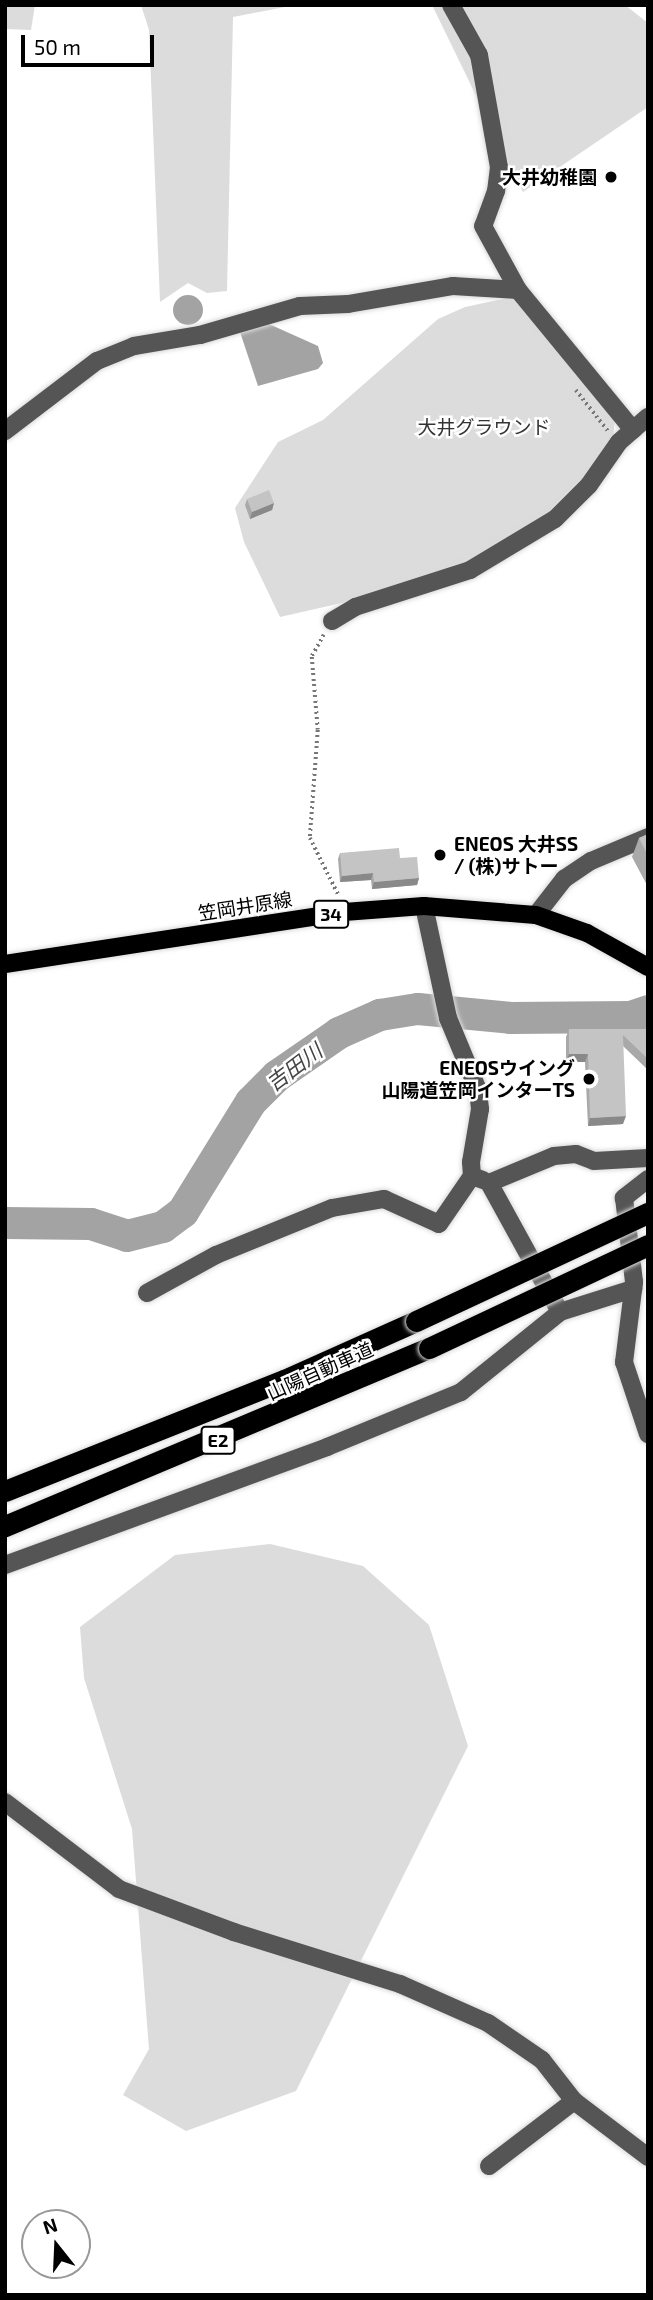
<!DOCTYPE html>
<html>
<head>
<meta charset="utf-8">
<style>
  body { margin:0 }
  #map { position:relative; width:653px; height:2300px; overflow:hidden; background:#fff; font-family:"Exo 2","Noto Sans JP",sans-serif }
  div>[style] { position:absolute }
  .green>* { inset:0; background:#dcdcdc }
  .water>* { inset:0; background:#a3a3a3 }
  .round { border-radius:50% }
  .river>* { height:32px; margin:-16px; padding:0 16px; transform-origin:16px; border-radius:16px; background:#a3a3a3 }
  .path>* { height:3.5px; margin-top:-1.75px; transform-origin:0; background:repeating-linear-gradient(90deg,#777 0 2px,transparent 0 5.5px) }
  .roads { filter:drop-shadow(0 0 2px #dbdbdb) drop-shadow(0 0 2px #dbdbdb) }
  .minor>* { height:18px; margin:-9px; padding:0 9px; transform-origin:9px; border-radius:9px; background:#555 }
  .major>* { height:18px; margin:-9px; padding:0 9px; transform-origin:9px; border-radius:9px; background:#000 }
  .highway>* { height:21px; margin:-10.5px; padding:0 10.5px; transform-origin:10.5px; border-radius:10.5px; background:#000 }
  .bridges { filter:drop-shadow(0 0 2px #dbdbdb) drop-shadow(0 0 2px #dbdbdb) }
  .highway-bridge>* { height:21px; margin:-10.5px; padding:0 10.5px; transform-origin:10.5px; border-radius:10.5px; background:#000 }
  .wall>* { inset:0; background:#a9a9a9 }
  .shaded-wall>* { inset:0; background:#898989 }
  .building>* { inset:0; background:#c4c4c4 }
  .dots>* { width:19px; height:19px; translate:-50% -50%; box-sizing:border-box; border:4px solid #fff; border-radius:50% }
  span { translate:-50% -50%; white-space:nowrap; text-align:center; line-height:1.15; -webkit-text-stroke:5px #fff; paint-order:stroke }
  .shield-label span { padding:2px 5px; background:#fff; border:2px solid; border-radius:5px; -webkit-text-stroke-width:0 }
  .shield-label { font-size:18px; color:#000; font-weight:700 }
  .poi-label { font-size:19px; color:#000; font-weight:700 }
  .right { translate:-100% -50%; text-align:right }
  .left { translate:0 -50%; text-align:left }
  .park-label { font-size:19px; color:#333 }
  .street-label { font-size:19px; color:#000 }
  .water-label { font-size:21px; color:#444; font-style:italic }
  .frame { position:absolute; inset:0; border:7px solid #000; pointer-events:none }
  .north { position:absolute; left:21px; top:2209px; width:70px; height:70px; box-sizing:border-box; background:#fff; border:2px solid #999; border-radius:50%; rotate:342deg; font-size:19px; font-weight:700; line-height:28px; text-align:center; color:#000 }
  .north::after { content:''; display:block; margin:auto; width:24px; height:32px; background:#000; clip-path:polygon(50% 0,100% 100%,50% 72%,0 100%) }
  .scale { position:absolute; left:21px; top:35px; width:133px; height:32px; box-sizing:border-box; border:4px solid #000; border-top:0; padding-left:9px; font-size:21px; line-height:24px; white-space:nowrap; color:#000; -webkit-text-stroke:5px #fff; paint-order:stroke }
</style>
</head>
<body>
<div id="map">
  <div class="green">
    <div style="clip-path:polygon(5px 5px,35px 5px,31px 30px,5px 29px)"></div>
    <div style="clip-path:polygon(141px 5px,295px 5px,233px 17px,227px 291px,207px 293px,188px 283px,160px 302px,149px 30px)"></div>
    <div style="clip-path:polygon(432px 5px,625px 5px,648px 23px,648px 107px,523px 192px)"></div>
    <div style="clip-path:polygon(507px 298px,519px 300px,615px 415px,613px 442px,564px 505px,481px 557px,346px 602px,280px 617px,244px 542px,235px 508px,278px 442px,323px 420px,438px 319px,465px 307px)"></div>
    <div style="clip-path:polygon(270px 1544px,363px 1566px,429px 1625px,468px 1746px,296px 2091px,186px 2131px,123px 2095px,149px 2049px,132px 1829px,84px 1678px,80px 1627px,175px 1555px)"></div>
  </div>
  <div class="water">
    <div class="round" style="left:173px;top:295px;width:30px;height:30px"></div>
    <div style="clip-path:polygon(269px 324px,318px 346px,323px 363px,318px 369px,258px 386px,240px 332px)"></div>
  </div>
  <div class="river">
    <div style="left:5px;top:1223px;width:86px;rotate:0.7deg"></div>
    <div style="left:91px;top:1224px;width:38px;rotate:18deg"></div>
    <div style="left:127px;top:1236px;width:37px;rotate:-14deg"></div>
    <div style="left:163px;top:1227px;width:25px;rotate:-37deg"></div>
    <div style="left:183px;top:1212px;width:129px;rotate:-58.3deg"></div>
    <div style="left:251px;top:1102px;width:37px;rotate:-45deg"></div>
    <div style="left:277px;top:1076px;width:75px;rotate:-34.7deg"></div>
    <div style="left:339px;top:1033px;width:45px;rotate:-23.7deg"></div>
    <div style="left:380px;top:1015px;width:38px;rotate:-9deg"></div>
    <div style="left:418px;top:1009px;width:93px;rotate:5.5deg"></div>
    <div style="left:511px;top:1018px;width:120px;rotate:-0.5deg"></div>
    <div style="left:631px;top:1017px;width:18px;rotate:-19deg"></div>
  </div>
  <div class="path">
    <div style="left:576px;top:390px;width:52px;rotate:52deg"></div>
    <div style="left:324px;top:635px;width:25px;rotate:119deg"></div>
    <div style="left:312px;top:657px;width:73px;rotate:85.3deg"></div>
    <div style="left:318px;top:730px;width:108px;rotate:94.2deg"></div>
    <div style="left:310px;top:838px;width:65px;rotate:63.4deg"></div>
  </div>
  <div class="roads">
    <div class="minor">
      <div style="left:451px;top:5px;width:57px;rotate:60.8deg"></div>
      <div style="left:479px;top:55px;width:114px;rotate:79.9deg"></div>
      <div style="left:499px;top:167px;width:24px;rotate:97deg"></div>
      <div style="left:496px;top:191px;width:37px;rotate:110deg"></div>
      <div style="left:483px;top:226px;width:73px;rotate:61.3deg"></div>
      <div style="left:518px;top:290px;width:181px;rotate:50.6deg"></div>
      <div style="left:5px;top:431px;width:116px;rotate:-37.3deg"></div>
      <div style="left:97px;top:361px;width:40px;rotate:-22deg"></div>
      <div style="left:134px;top:346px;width:67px;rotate:-9.5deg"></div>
      <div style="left:200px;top:335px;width:104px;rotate:-16.2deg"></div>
      <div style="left:300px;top:306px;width:48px;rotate:-2.4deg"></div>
      <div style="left:348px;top:304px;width:107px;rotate:-9.7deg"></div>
      <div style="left:453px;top:286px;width:65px;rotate:3.5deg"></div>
      <div style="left:332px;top:621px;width:27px;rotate:-31deg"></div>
      <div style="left:355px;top:607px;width:121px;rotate:-17.8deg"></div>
      <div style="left:470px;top:570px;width:99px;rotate:-31deg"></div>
      <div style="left:555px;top:519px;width:48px;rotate:-45deg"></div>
      <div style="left:589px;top:485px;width:52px;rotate:-55.1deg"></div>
      <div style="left:619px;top:442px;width:38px;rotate:-41deg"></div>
      <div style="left:424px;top:906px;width:115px;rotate:77.9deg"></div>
      <div style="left:448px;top:1018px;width:78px;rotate:67.4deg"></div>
      <div style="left:478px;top:1090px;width:19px;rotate:84deg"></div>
      <div style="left:480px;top:1109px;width:54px;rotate:99.6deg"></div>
      <div style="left:471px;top:1162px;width:14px;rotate:86deg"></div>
      <div style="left:472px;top:1176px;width:12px;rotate:20deg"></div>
      <div style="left:536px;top:915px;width:46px;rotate:-52.1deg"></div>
      <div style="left:564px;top:879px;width:32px;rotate:-34deg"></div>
      <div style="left:591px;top:861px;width:62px;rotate:-22.8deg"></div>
      <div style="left:648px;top:1179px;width:31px;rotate:142deg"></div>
      <div style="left:624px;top:1198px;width:85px;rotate:83.2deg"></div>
      <div style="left:634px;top:1282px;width:81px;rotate:97.1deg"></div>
      <div style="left:624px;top:1362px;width:76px;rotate:71.6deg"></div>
      <div style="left:147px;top:1293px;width:79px;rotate:-28.8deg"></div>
      <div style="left:216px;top:1255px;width:125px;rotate:-22.1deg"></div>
      <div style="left:332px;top:1208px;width:53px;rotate:-9.8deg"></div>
      <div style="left:384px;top:1199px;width:60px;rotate:24.4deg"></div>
      <div style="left:439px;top:1224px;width:58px;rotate:-55.5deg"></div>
      <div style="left:560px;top:1312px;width:77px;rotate:-17.5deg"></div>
      <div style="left:5px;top:1565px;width:343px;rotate:-20.1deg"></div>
      <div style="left:327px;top:1447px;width:145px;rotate:-22.3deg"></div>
      <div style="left:461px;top:1392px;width:127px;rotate:-38.9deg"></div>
      <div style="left:560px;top:1312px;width:147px;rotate:-118.8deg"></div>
      <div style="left:489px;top:1183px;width:70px;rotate:-22.6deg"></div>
      <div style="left:554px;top:1156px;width:22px;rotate:-5deg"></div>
      <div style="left:576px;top:1154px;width:19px;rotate:21deg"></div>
      <div style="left:594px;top:1161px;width:54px;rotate:-3.2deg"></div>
      <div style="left:5px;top:1802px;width:143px;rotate:37.3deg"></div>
      <div style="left:119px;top:1889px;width:123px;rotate:20.5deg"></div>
      <div style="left:234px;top:1932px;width:174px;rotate:17.4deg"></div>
      <div style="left:400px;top:1984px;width:96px;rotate:23.9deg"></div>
      <div style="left:488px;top:2023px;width:65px;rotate:34.4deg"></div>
      <div style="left:542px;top:2060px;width:52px;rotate:52deg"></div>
      <div style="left:574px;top:2101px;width:93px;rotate:37.1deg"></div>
      <div style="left:489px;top:2166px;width:107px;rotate:-37.4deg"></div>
    </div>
    <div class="major">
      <div style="left:5px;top:964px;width:343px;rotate:-8.7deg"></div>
      <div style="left:344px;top:912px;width:80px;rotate:-4.3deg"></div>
      <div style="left:424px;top:906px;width:112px;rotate:4.6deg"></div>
      <div style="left:536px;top:915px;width:54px;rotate:19.4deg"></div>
      <div style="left:587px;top:933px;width:70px;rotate:29.1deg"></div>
    </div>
    <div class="highway">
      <div style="left:5px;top:1491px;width:300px;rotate:-21.7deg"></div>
      <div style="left:284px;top:1380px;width:145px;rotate:-24.1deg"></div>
      <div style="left:5px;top:1526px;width:460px;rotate:-22.8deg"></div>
    </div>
  </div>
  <div class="bridges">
    <div class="highway-bridge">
      <div style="left:416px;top:1321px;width:256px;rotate:-25deg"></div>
      <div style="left:429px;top:1348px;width:242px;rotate:-25.2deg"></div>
    </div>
  </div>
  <div class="wall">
    <div style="clip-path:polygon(247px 499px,274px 503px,272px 510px,250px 519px,245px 505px)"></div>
    <div style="clip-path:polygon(648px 834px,648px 887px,632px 857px,639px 838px)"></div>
    <div style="clip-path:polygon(340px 853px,419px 878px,417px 885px,372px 889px,371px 880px,340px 882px,338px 859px)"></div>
    <div style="clip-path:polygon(569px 1029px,648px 1029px,648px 1070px,623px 1046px,623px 1124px,588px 1126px,585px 1062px,566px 1062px,566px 1037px)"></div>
  </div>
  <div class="shaded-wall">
    <div style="clip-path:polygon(274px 503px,272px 510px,250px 519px,252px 512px)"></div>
    <div style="clip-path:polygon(373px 873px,371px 880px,340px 882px,342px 876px)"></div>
    <div style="clip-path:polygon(419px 878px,417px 885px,372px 889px,374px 882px)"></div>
    <div style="clip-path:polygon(569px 1054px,588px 1054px,585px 1062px,566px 1062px)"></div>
    <div style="clip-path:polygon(626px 1116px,623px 1124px,588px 1126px,590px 1118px)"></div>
  </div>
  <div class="building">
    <div style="clip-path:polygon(269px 490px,274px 503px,252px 512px,247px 499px)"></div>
    <div style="clip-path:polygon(648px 834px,648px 856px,639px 838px)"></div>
    <div style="clip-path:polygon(399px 848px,400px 858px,417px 857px,419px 878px,374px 882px,373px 873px,342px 876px,340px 853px)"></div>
    <div style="clip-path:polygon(569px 1029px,648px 1029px,648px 1059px,623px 1035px,626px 1116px,590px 1118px,588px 1054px,569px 1054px)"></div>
  </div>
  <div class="dots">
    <div style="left:611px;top:177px;background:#000"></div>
    <div style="left:440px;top:855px;background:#000"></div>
    <div style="left:589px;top:1079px;background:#000"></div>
  </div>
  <div class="shield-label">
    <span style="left:331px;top:914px">34</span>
    <span style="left:218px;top:1440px">E2</span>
  </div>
  <div class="poi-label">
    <span class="right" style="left:597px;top:177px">大井幼稚園</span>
    <span class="left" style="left:454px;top:855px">ENEOS 大井SS<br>/ (株)サトー</span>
    <span class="right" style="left:575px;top:1079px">ENEOSウイング<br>山陽道笠岡インターTS</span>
  </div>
  <div class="park-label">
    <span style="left:484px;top:427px">大井グラウンド</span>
  </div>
  <div class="street-label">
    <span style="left:245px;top:906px;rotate:-9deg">笠岡井原線</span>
    <span style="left:320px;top:1371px;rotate:-24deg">山陽自動車道</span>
  </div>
  <div class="water-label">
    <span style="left:294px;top:1067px;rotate:-37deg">吉田川</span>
  </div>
  <div class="frame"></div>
  <div class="north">N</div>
  <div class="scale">50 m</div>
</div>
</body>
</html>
